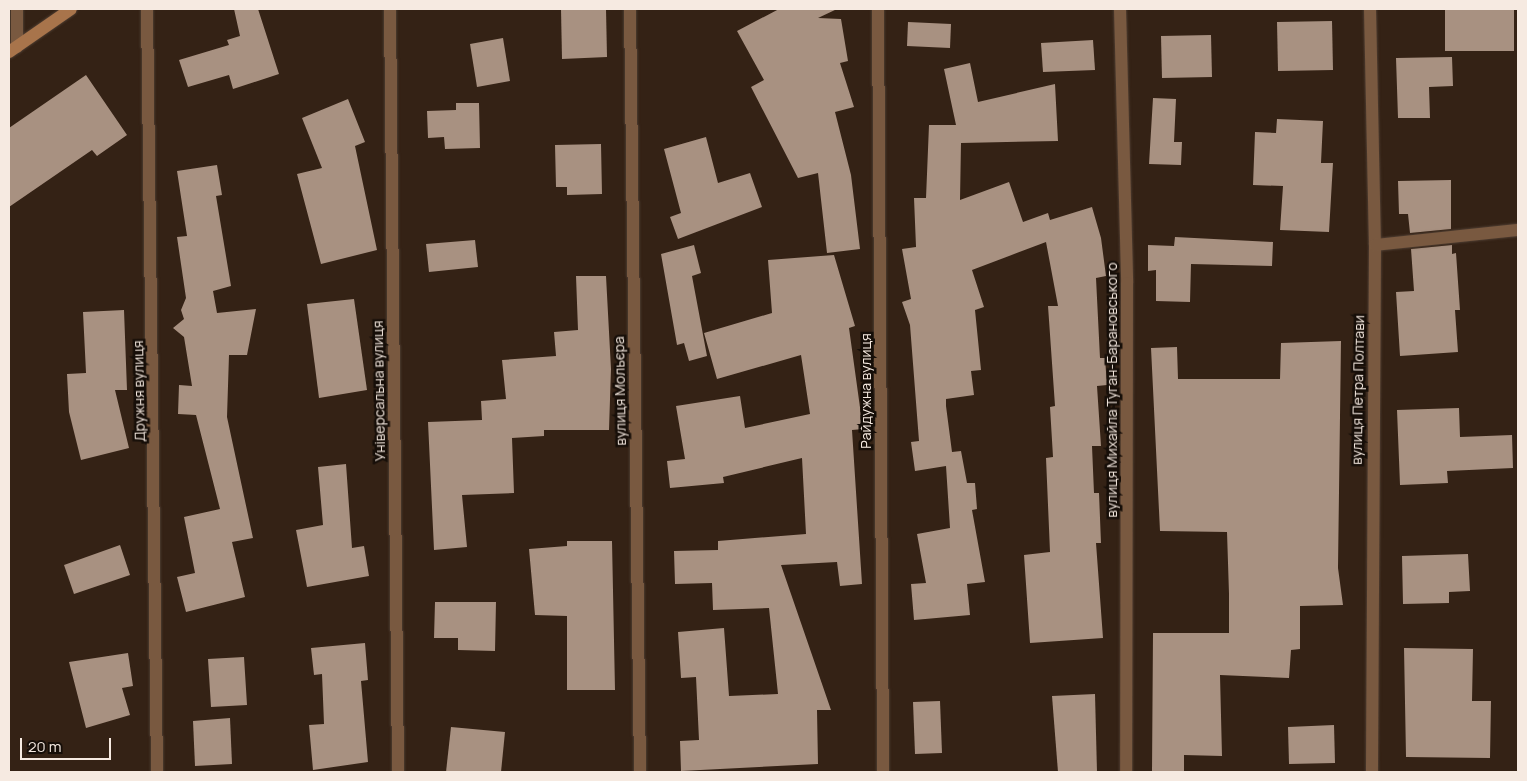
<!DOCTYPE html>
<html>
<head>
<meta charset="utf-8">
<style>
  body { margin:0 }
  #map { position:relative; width:1527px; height:781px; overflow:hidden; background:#342215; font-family:Manrope,sans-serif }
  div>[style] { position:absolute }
  .building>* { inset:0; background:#a89181 }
  .roads { filter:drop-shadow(0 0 1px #4f3e32) drop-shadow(0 0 1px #4f3e32) }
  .minor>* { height:12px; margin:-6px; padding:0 6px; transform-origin:6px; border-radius:6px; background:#795940 }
  .secondary>* { height:12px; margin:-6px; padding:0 6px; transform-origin:6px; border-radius:6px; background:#a8744b }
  span { translate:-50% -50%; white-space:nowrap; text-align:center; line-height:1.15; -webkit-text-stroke:5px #160e08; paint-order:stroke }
  .street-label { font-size:14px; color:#f6eae1 }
  .frame { position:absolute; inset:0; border:10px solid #f6eae1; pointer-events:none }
  .scale { position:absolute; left:20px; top:738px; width:91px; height:22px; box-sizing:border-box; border:2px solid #f6eae1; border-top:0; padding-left:6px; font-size:15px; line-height:18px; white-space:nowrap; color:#f6eae1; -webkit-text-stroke:4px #160e08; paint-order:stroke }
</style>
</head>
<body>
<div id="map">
  <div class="building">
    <div style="clip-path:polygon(234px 9px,258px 9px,279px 74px,233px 89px,229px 75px,188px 87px,179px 60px,229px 45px,227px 40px,240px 36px)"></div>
    <div style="clip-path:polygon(561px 9px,606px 9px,607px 57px,562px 59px)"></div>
    <div style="clip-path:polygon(779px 9px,837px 9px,818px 18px,841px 19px,848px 61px,840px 63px,854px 107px,835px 112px,851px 175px,860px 249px,827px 253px,818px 173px,798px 178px,751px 87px,764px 80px,737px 31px)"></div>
    <div style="clip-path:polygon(1445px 9px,1514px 9px,1514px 51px,1445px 51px)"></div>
    <div style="clip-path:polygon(1332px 21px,1333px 70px,1278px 71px,1277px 22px)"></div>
    <div style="clip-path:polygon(908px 22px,951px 24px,950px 48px,907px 46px)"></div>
    <div style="clip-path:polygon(1211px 35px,1212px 77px,1162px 78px,1161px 36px)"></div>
    <div style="clip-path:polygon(503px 38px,510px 81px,477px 87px,470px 44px)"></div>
    <div style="clip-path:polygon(1093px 40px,1095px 70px,1043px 72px,1041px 43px)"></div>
    <div style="clip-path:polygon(1452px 57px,1453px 86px,1429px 87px,1430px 118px,1398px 118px,1396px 58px)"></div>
    <div style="clip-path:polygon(970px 63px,978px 102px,1055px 84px,1058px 141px,961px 143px,960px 200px,1009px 182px,1023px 222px,1048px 213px,1050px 220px,1092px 207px,1101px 238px,1106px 276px,1096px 278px,1100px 358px,1105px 358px,1107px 385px,1097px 386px,1101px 446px,1092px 446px,1094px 493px,1099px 493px,1101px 543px,1096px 543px,1103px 638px,1030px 643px,1024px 555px,1050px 552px,1046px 458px,1053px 457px,1050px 407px,1055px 406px,1048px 306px,1058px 306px,1046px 242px,972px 270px,984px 307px,975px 310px,981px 370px,971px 371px,974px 395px,946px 399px,946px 406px,952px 452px,961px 451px,967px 483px,975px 483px,977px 509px,972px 510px,985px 582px,967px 584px,970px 615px,914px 620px,911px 584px,926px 583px,917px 534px,950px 528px,946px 466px,915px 471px,911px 442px,919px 441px,910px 325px,902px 302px,911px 299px,902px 249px,916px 247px,914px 198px,926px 198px,929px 125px,956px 125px,944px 69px)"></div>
    <div style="clip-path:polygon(86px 75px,127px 135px,97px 156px,92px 150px,9px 207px,9px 128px)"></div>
    <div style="clip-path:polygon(1153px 98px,1176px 99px,1174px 142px,1182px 142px,1181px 165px,1149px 164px)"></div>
    <div style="clip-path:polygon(348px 99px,365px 142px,355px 146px,377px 250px,321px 264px,297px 174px,322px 168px,302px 118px)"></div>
    <div style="clip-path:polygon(456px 103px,479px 103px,480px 148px,445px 149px,444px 137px,428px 138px,427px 111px,456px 110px)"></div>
    <div style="clip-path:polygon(1277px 119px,1323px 121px,1321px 163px,1333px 163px,1329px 232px,1280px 230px,1283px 186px,1253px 185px,1255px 132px,1276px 133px)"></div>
    <div style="clip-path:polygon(706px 137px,718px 183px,750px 173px,762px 207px,678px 239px,670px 217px,681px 213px,664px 149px)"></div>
    <div style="clip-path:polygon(601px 144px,602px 194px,567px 195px,567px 187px,556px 187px,555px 145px)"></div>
    <div style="clip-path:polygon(217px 165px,222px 195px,216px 196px,231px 286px,213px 291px,217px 313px,256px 309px,247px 355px,229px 355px,227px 417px,253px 538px,232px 542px,245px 597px,186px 612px,177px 577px,195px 573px,184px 517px,220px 509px,196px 415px,178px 414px,179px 385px,192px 386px,184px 337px,173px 328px,184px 319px,181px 310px,186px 298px,177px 237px,187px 236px,177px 171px)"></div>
    <div style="clip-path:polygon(1451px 180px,1451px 229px,1410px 233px,1408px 214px,1399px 214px,1398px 181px)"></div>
    <div style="clip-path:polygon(1175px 237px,1273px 242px,1272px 266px,1191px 264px,1190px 302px,1156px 301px,1156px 270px,1148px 271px,1148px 245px,1174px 246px)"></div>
    <div style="clip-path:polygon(475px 240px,478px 267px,429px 272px,426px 244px)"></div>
    <div style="clip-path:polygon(694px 245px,701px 273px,692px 276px,707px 356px,689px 361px,684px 343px,677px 345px,661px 254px)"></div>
    <div style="clip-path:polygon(1452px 245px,1452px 254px,1456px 253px,1460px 310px,1455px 310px,1458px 352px,1400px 356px,1396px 292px,1414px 291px,1411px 249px)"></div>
    <div style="clip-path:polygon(834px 255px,855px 326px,849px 328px,863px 429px,852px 430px,862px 584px,840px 586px,837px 562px,781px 565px,831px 710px,817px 710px,818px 764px,681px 771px,680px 741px,699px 740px,696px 677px,681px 678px,678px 632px,724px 628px,729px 696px,778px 694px,769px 608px,713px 610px,712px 583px,675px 584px,674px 551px,718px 550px,718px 541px,806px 534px,802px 458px,723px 477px,724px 483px,670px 488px,667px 461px,685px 459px,676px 406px,740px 396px,745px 428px,810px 414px,801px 355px,717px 379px,704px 333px,772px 313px,768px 260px)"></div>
    <div style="clip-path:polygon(576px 276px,606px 276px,611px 369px,609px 430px,544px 430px,544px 436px,512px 438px,514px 493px,462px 495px,467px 547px,434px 550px,428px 422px,482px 420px,481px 401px,506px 399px,502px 360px,556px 356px,554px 332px,578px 330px)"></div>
    <div style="clip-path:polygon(354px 299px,367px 390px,319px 398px,307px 304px)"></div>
    <div style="clip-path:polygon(124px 310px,127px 390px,115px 390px,129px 448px,81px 460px,69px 412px,67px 374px,86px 373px,83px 312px)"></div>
    <div style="clip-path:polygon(1341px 341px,1338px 568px,1343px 605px,1300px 606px,1300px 649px,1291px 650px,1289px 678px,1220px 675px,1222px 756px,1184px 755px,1184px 772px,1152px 772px,1153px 633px,1229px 633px,1229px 594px,1227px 532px,1160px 531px,1151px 348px,1177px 347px,1178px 379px,1280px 379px,1281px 343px)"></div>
    <div style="clip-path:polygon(1459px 408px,1460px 437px,1512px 435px,1513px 468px,1447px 471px,1448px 483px,1400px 485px,1397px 410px)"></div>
    <div style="clip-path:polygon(346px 464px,352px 548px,364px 546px,369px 576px,307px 587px,296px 530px,323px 525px,318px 467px)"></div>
    <div style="clip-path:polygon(567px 541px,612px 541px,615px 690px,567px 690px,567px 616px,535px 615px,529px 549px,567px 546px)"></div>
    <div style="clip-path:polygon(120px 545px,130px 575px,74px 594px,64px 565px)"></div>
    <div style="clip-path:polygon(1468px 554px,1470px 591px,1449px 592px,1449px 603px,1403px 604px,1402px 556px)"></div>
    <div style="clip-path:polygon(435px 602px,496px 602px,495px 651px,458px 650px,458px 638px,434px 638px)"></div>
    <div style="clip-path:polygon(365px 643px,368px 680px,361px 681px,368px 762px,313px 770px,309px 725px,324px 724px,322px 674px,314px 675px,311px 648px)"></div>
    <div style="clip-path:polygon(1404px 648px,1473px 649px,1472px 701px,1491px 701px,1490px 758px,1406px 757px)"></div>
    <div style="clip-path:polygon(128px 653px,133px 686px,122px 688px,130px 715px,86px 728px,69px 662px)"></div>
    <div style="clip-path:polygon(244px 657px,247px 705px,211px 707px,208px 659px)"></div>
    <div style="clip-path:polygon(1095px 694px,1097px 772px,1058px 772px,1052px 696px)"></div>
    <div style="clip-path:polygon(940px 701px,942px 753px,915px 754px,913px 702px)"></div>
    <div style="clip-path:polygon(230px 718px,232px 764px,195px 766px,193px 721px)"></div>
    <div style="clip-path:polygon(1334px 725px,1335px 763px,1289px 764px,1288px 727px)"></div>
    <div style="clip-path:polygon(451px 727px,505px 732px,501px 772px,446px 772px)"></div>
  </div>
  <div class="roads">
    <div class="minor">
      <div style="left:17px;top:9px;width:38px;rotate:90deg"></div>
      <div style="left:147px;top:9px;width:763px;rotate:89.25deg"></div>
      <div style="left:390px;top:9px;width:763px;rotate:89.4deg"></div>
      <div style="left:630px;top:9px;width:763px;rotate:89.25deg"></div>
      <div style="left:878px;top:9px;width:763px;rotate:89.62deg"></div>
      <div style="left:1120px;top:9px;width:274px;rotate:88.5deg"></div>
      <div style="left:1127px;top:283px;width:489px;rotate:90.1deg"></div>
      <div style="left:1370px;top:9px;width:236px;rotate:88.8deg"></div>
      <div style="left:1375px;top:245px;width:527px;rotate:90.33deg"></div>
      <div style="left:1375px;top:245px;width:144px;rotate:-6deg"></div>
    </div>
    <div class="secondary">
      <div style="left:9px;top:52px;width:75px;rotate:-34.7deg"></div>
    </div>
  </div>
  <div class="street-label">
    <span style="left:1112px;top:390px;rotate:-90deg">вулиця Михайла Туган-Барановського</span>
    <span style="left:1358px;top:390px;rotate:-89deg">вулиця Петра Полтави</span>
    <span style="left:139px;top:391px;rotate:-91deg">Дружня вулиця</span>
    <span style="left:379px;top:391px;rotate:-91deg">Універсальна вулиця</span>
    <span style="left:620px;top:391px;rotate:-91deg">вулиця Мольєра</span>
    <span style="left:866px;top:391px;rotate:-90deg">Райдужна вулиця</span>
  </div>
  <div class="frame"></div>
  <div class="scale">20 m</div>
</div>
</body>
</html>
